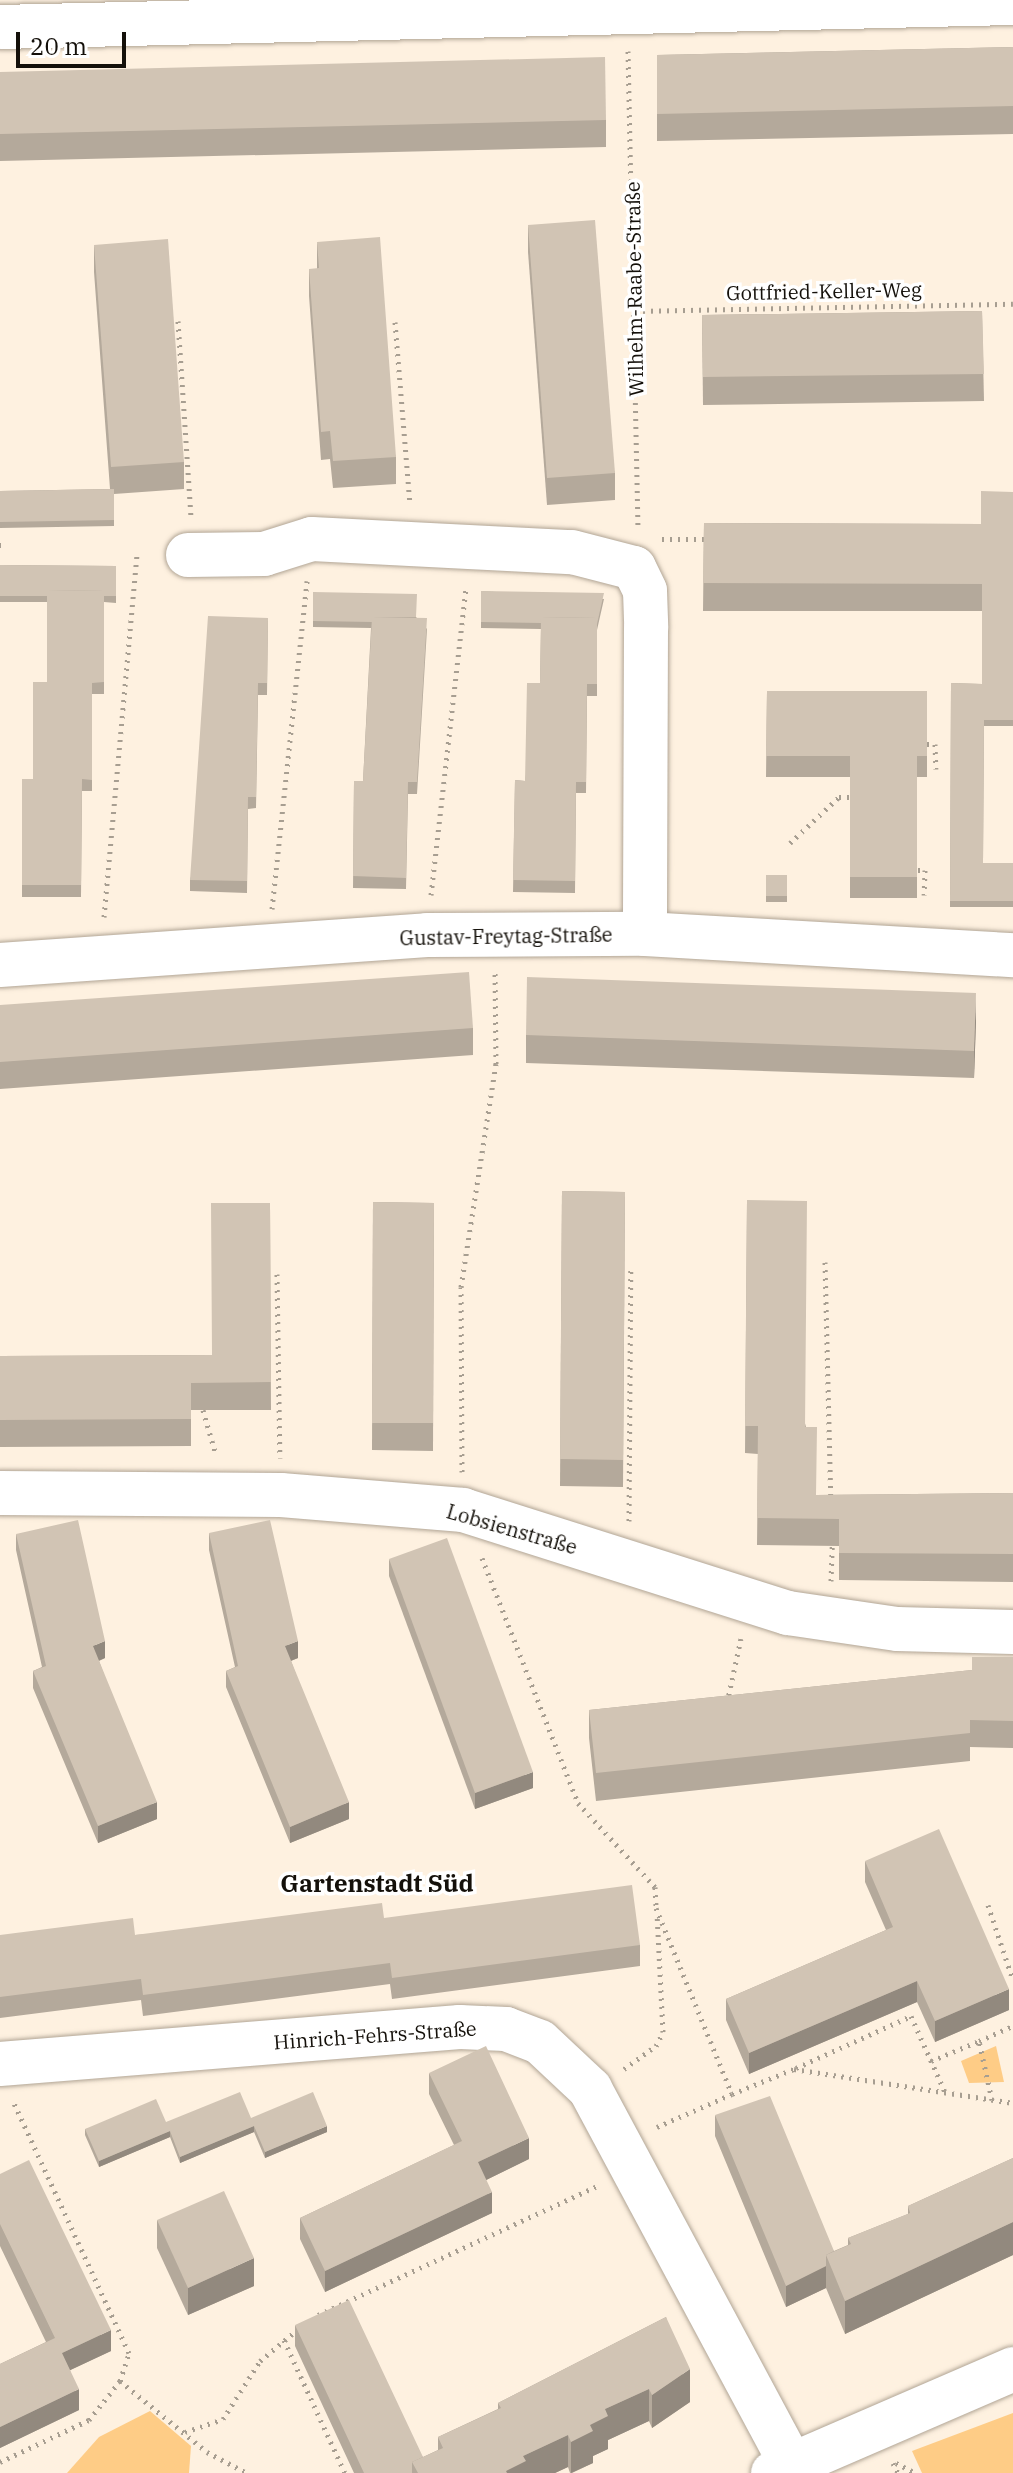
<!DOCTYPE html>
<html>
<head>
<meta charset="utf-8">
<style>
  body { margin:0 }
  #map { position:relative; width:1013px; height:2473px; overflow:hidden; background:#fef1e0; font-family:"IBM Plex Serif",serif }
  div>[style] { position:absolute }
  .green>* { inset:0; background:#fecc86 }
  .path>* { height:5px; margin-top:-2.5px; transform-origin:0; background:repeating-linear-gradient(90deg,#a79e91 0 2px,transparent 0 8px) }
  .roads { filter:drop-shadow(0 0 2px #b1a595) drop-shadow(0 0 2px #b1a595) }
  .minor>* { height:44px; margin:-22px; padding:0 22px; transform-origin:22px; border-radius:22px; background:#fff }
  .wall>* { inset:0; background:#b4a99b }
  .shaded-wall>* { inset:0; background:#92897e }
  .building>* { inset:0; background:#d1c4b4 }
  span { translate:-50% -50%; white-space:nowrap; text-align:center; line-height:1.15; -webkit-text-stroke:7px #fff; paint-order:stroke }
  .street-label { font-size:20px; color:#14100a }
  .quarter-label { font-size:24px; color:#14100a; font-weight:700 }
  .scale { position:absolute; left:16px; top:32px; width:110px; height:36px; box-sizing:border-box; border:4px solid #14100a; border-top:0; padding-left:10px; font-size:24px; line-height:28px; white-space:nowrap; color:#14100a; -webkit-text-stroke:6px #fff; paint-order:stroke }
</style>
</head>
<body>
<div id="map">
  <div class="green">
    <div style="clip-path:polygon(996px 2046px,1004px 2082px,969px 2083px,961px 2061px)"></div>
    <div style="clip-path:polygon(150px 2411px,191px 2446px,189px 2473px,67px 2473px,99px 2437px)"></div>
    <div style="clip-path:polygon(1013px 2413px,1013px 2473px,922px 2473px,912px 2451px)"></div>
  </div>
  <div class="path">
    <div style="left:628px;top:51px;width:478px;rotate:88.8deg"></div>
    <div style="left:635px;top:311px;width:378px;rotate:-1.1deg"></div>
    <div style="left:178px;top:321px;width:194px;rotate:86.2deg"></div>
    <div style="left:395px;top:322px;width:183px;rotate:85.3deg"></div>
    <div style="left:662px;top:539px;width:46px"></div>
    <div style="left:0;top:545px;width:1px"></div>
    <div style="left:927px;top:744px;width:8px"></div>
    <div style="left:935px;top:744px;width:25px;rotate:88deg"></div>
    <div style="left:790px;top:843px;width:67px;rotate:-43.2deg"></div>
    <div style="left:839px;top:797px;width:11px"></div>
    <div style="left:918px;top:870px;width:7px"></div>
    <div style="left:925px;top:870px;width:25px;rotate:92deg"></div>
    <div style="left:431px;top:895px;width:310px;rotate:-83.5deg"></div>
    <div style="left:272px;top:909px;width:330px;rotate:-83.9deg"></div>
    <div style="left:104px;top:917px;width:367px;rotate:-84.8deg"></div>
    <div style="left:825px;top:1262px;width:238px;rotate:88.6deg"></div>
    <div style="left:277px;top:1274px;width:184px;rotate:89.1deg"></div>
    <div style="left:203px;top:1410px;width:47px;rotate:73.9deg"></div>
    <div style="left:462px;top:1472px;width:185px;rotate:-90.3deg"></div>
    <div style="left:461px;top:1287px;width:226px;rotate:-81.1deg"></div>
    <div style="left:496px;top:1064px;width:91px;rotate:-90.6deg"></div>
    <div style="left:629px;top:1521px;width:255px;rotate:-89.6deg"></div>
    <div style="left:482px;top:1558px;width:263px;rotate:68.6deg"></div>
    <div style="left:578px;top:1803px;width:114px;rotate:47.5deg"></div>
    <div style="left:655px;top:1887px;width:21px;rotate:87deg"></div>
    <div style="left:656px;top:1908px;width:201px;rotate:67.8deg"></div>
    <div style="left:732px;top:2094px;width:82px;rotate:156.3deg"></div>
    <div style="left:831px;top:1581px;width:35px;rotate:-88deg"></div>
    <div style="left:727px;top:1703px;width:66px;rotate:-77.8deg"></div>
    <div style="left:988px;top:1905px;width:79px;rotate:71.6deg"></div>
    <div style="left:931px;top:2061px;width:52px;rotate:-22.6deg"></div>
    <div style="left:796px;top:2068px;width:126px;rotate:-24.3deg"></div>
    <div style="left:911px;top:2016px;width:83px;rotate:65.9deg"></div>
    <div style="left:624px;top:2069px;width:39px;rotate:-36deg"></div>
    <div style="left:656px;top:2046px;width:16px;rotate:-63deg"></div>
    <div style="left:663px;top:2032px;width:119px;rotate:-92.9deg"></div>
    <div style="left:732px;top:2094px;width:67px;rotate:-22deg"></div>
    <div style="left:794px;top:2069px;width:222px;rotate:8.8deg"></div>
    <div style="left:992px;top:2100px;width:60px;rotate:-102.4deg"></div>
    <div style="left:979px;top:2041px;width:37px;rotate:-24deg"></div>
    <div style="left:318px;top:2315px;width:310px;rotate:-24.8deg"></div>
    <div style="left:284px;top:2340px;width:146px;rotate:65.4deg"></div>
    <div style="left:120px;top:2381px;width:112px;rotate:39.2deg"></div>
    <div style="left:207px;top:2452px;width:45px;rotate:27.7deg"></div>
    <div style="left:185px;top:2432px;width:40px;rotate:-18.9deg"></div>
    <div style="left:223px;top:2419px;width:69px;rotate:-57.5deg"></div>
    <div style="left:260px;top:2361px;width:48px;rotate:-40deg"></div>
    <div style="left:0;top:2462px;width:98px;rotate:-25.3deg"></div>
    <div style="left:89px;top:2420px;width:50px;rotate:-51.5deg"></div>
    <div style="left:120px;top:2381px;width:29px;rotate:-72deg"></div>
    <div style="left:129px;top:2353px;width:277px;rotate:-114.7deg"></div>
    <div style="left:893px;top:2463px;width:11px;rotate:63deg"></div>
    <div style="left:896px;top:2463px;width:22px;rotate:27deg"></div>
  </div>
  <div class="roads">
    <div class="minor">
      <div style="left:0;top:27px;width:1013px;rotate:-1.36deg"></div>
      <div style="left:188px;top:555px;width:76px;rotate:-0.8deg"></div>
      <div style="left:264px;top:554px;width:50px;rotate:-17.4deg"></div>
      <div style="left:312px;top:539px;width:260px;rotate:2.9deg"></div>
      <div style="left:572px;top:552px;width:64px;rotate:14.5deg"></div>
      <div style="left:634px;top:568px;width:25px;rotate:64deg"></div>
      <div style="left:645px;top:591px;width:37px;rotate:88deg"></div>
      <div style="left:646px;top:628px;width:306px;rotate:90.2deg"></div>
      <div style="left:0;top:965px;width:428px;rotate:-4deg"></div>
      <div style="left:427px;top:935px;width:218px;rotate:-0.3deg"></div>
      <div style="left:645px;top:934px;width:369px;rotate:3.3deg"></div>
      <div style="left:0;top:1493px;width:281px;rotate:0.4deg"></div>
      <div style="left:281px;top:1495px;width:183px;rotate:4.7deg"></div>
      <div style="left:463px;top:1510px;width:341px;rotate:17.6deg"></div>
      <div style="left:788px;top:1613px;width:110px;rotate:8.4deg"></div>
      <div style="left:897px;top:1629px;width:116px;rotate:1.5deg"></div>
      <div style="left:0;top:2064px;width:461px;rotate:-4.6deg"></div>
      <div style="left:460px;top:2027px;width:46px;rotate:2.5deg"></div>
      <div style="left:506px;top:2029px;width:36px;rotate:21deg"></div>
      <div style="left:540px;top:2042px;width:69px;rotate:43.2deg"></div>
      <div style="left:590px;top:2089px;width:427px;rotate:61.8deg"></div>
      <div style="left:773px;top:2473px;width:262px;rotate:-23.4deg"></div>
    </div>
  </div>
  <div class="wall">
    <div style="clip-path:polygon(1013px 47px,1013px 134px,657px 141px,657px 55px)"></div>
    <div style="clip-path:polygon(0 72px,606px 120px,606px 147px,0 161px)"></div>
    <div style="clip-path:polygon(528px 225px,615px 473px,615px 500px,547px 505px,528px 252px)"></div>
    <div style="clip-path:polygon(317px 242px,396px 457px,396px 484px,333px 488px,330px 459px,321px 460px,309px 296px,309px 269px,317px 269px)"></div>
    <div style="clip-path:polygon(94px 245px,184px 462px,184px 489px,114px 494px,114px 526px,0 528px,0 491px,110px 489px,94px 272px)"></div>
    <div style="clip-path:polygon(982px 311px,984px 401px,703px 405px,702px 315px)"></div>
    <div style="clip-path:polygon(1013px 492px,1013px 726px,984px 726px,983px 863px,1013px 863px,1013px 907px,950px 907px,951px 683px,982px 684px,982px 611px,703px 611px,704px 523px,981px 524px)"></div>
    <div style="clip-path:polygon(0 565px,116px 566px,116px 603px,104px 602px,104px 694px,92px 694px,92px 791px,82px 791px,81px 897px,22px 897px,22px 779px,33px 779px,47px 682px,47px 602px,0 602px)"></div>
    <div style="clip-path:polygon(481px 591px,604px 599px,597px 630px,597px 696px,587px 696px,586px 793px,576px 793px,575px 893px,513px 892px,515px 780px,525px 781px,540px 683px,541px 629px,481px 628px)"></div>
    <div style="clip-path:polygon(313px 592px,416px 617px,427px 629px,417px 794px,408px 794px,406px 889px,353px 888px,354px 781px,363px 781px,371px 628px,313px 627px)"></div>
    <div style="clip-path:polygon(268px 618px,267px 695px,258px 695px,256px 808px,248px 809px,247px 893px,190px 891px,190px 880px)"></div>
    <div style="clip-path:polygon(767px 691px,927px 691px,927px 777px,917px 777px,917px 898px,850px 898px,850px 777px,766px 777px)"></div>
    <div style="clip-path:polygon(766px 875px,787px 875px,787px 902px,766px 902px)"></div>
    <div style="clip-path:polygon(0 1005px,473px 1028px,473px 1055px,0 1089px)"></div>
    <div style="clip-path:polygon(976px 1020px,974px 1078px,526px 1063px,526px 1035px)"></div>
    <div style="clip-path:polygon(562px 1191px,625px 1192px,623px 1487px,560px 1486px)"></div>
    <div style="clip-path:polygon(747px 1200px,806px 1427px,816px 1495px,1013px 1493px,1013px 1582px,839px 1580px,839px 1546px,757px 1545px,758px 1454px,745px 1453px)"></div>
    <div style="clip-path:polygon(373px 1202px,434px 1203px,433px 1451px,372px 1450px)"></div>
    <div style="clip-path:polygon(270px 1203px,271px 1410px,191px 1410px,191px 1446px,0 1447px,0 1356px,212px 1355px)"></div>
    <div style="clip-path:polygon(209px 1533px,298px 1658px,291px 1661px,349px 1819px,290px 1843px,226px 1687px,226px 1671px,235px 1667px,209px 1550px)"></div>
    <div style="clip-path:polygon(16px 1534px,105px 1658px,99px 1661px,157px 1819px,98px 1843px,33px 1688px,33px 1671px,42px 1667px,16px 1550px)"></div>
    <div style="clip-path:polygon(389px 1559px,533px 1788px,475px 1809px,389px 1576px)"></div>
    <div style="clip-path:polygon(1013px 1657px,1013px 1748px,970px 1747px,970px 1761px,596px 1801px,589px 1738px,589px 1710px,972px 1670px)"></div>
    <div style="clip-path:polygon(865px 1861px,1009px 2010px,935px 2042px,917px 2002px,749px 2074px,726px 2020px,726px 1999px,886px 1930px,865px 1882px)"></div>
    <div style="clip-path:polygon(384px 1918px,640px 1945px,640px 1966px,392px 1999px,390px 1984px,143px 2016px,141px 2000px,0 2018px,0 1935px,135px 1935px)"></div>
    <div style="clip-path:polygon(429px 2073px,529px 2159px,486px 2180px,492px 2213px,325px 2292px,300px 2239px,300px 2218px,454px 2145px,429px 2094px)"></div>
    <div style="clip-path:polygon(715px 2115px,834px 2251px,848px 2245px,848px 2238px,908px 2214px,908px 2206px,1013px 2158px,1013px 2255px,845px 2334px,826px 2288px,786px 2307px,715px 2136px)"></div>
    <div style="clip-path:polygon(251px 2118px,327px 2132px,265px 2158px,254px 2132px,180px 2163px,170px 2137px,99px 2167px,85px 2135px,85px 2129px,166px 2122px)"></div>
    <div style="clip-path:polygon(0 2174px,111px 2351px,70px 2370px,79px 2410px,0 2448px,0 2364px,46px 2342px,0 2246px)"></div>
    <div style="clip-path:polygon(157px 2220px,254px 2286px,188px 2315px,157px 2248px)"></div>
    <div style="clip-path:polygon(666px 2317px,690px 2402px,652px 2428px,649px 2421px,608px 2440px,608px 2449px,593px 2456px,593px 2463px,572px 2473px,570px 2473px,568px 2467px,555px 2473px,354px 2473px,295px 2346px,295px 2325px,423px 2457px,438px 2450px,438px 2437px,498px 2409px,498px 2403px)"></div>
  </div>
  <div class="shaded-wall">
    <div style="clip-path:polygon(976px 993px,976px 1020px,974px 1078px,974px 1051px)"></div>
    <div style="clip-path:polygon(105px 1641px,105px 1658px,93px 1663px,93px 1646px)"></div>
    <div style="clip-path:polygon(298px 1641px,298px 1658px,285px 1663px,285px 1646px)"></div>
    <div style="clip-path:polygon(533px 1772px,533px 1788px,475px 1809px,475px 1793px)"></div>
    <div style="clip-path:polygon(157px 1802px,157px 1819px,98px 1843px,98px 1826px)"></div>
    <div style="clip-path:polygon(349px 1802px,349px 1819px,290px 1843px,290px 1827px)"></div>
    <div style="clip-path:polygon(917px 1981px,917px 2002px,749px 2074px,749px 2053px)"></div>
    <div style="clip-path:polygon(1009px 1989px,1009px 2010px,935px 2042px,935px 2021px)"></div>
    <div style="clip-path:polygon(254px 2126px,254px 2132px,180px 2163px,180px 2157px)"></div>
    <div style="clip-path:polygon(327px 2126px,327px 2132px,265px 2158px,265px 2152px)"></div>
    <div style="clip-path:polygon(170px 2131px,170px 2137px,99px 2167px,99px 2161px)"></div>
    <div style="clip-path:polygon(529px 2138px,529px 2159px,478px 2184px,478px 2162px)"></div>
    <div style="clip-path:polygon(492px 2192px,492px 2213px,325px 2292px,325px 2271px)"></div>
    <div style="clip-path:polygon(1013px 2222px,1013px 2255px,845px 2334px,845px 2301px)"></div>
    <div style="clip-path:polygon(254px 2258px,254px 2286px,188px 2315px,188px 2288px)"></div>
    <div style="clip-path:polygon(826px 2266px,826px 2288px,786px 2307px,786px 2286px)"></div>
    <div style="clip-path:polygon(111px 2330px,111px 2351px,62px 2374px,62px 2353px)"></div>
    <div style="clip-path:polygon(690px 2369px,690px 2402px,652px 2428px,652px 2395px)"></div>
    <div style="clip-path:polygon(79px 2389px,79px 2410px,0 2448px,0 2427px)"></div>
    <div style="clip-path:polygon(649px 2389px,649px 2421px,608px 2440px,608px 2449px,593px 2456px,593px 2463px,571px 2473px,571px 2442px,590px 2425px,605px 2409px)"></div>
    <div style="clip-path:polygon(568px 2435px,568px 2467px,555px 2473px,506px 2473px,506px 2471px,523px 2456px)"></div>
  </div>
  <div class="building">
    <div style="clip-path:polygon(1013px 47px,1013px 106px,657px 114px,657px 55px)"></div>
    <div style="clip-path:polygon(605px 57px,606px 120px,0 134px,0 72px)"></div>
    <div style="clip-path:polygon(595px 220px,615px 473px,547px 478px,528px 225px)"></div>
    <div style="clip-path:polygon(380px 237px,396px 457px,333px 461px,330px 431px,321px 432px,309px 269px,319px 268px,317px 242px)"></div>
    <div style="clip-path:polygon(168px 239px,184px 462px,111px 467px,94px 245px)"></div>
    <div style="clip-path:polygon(982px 311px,984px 374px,703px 377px,702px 315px)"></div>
    <div style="clip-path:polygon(114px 489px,114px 520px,0 522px,0 491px)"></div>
    <div style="clip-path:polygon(981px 491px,1013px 492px,1013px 720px,984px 720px,983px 863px,1013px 863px,1013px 901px,950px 901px,951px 683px,982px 684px,982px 524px,981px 524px)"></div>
    <div style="clip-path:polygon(704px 523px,982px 524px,982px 584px,703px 583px)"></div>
    <div style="clip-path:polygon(0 565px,116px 566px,116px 596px,104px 596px,104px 591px,47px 590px,47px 596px,0 596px)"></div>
    <div style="clip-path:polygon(47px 590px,104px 591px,104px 682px,92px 683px,92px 780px,82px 779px,81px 885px,22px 885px,22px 779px,33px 779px,33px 682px,47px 682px)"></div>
    <div style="clip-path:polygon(481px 591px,604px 593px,597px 624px,597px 618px,541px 617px,541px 623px,481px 622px)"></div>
    <div style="clip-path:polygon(313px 592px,417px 594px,416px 617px,372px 617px,372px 622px,313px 621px)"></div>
    <div style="clip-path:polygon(208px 616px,268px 618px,267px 683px,258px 683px,256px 797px,248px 797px,247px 881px,190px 880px)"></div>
    <div style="clip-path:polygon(372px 617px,427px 618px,417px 782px,408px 782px,406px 878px,353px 876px,354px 781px,363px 781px)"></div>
    <div style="clip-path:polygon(541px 617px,597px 618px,597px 684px,587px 684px,586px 782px,576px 782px,575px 881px,513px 880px,515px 780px,525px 781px,527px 683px,540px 683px)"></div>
    <div style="clip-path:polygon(767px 691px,927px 691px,927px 756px,917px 756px,917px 877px,850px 877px,850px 756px,766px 756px)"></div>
    <div style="clip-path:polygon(766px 875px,787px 875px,787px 896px,766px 896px)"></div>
    <div style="clip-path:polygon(469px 972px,473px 1028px,0 1062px,0 1005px)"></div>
    <div style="clip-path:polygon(527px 977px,976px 993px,974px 1051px,526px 1035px)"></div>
    <div style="clip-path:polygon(562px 1191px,625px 1192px,623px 1460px,560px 1459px)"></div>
    <div style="clip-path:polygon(747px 1200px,807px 1201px,805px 1427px,817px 1427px,816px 1495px,1013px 1493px,1013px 1554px,839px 1553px,839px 1519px,757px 1518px,758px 1426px,745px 1426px)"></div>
    <div style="clip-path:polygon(373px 1202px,434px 1203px,433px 1423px,372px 1423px)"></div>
    <div style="clip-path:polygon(211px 1203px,270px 1203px,271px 1382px,191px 1383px,191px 1419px,0 1420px,0 1356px,212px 1355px)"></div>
    <div style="clip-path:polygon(78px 1520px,105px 1641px,93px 1646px,157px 1802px,98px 1826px,33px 1671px,46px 1666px,16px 1534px)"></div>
    <div style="clip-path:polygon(270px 1520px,298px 1641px,285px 1646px,349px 1802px,290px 1827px,226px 1671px,238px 1666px,209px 1533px)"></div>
    <div style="clip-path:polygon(447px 1538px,533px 1772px,475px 1793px,389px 1559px)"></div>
    <div style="clip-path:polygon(972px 1657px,1013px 1657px,1013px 1721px,970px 1720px,970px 1733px,596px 1773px,589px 1710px,972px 1670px)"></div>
    <div style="clip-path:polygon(939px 1829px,1009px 1989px,935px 2021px,917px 1981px,749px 2053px,726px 1999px,893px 1927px,865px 1861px)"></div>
    <div style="clip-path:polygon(632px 1885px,640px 1945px,392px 1978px,390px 1963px,143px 1995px,141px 1979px,0 1997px,0 1935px,133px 1918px,135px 1935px,382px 1903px,384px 1918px)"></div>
    <div style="clip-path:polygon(486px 2046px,529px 2138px,478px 2162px,492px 2192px,325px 2271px,300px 2218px,462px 2141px,429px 2073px)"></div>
    <div style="clip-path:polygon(240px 2092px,251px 2118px,313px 2092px,327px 2126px,265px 2152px,254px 2126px,180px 2157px,170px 2131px,99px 2161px,85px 2129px,156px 2099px,166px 2122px)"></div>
    <div style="clip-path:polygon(770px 2096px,834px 2251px,826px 2255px,826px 2266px,786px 2286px,715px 2115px)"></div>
    <div style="clip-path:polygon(1013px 2158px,1013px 2222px,845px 2301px,826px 2255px,851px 2244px,848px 2238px,910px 2213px,908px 2206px)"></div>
    <div style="clip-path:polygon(29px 2160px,111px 2330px,62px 2353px,79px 2389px,0 2427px,0 2364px,55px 2338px,0 2224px,0 2174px)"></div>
    <div style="clip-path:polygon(224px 2191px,254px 2258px,188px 2288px,157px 2220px)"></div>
    <div style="clip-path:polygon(349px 2300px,423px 2457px,412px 2462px,412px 2473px,364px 2473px,295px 2325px)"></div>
    <div style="clip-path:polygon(666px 2317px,690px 2369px,652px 2395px,649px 2389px,605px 2409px,608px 2416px,590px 2425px,593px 2431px,571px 2442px,568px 2435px,523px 2456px,526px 2461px,506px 2471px,507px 2473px,418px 2473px,412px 2462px,443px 2448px,438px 2437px,501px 2408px,498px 2403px)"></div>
  </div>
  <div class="street-label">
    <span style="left:634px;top:289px;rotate:-91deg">Wilhelm-Raabe-Straße</span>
    <span style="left:824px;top:291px;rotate:-1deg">Gottfried-Keller-Weg</span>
    <span style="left:506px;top:936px;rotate:-1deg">Gustav-Freytag-Straße</span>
    <span style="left:512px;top:1529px;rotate:16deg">Lobsienstraße</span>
    <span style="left:375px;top:2035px;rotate:-4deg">Hinrich-Fehrs-Straße</span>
  </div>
  <div class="quarter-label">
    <span style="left:377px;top:1884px">Gartenstadt Süd</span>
  </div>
  <div class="scale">20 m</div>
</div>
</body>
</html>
